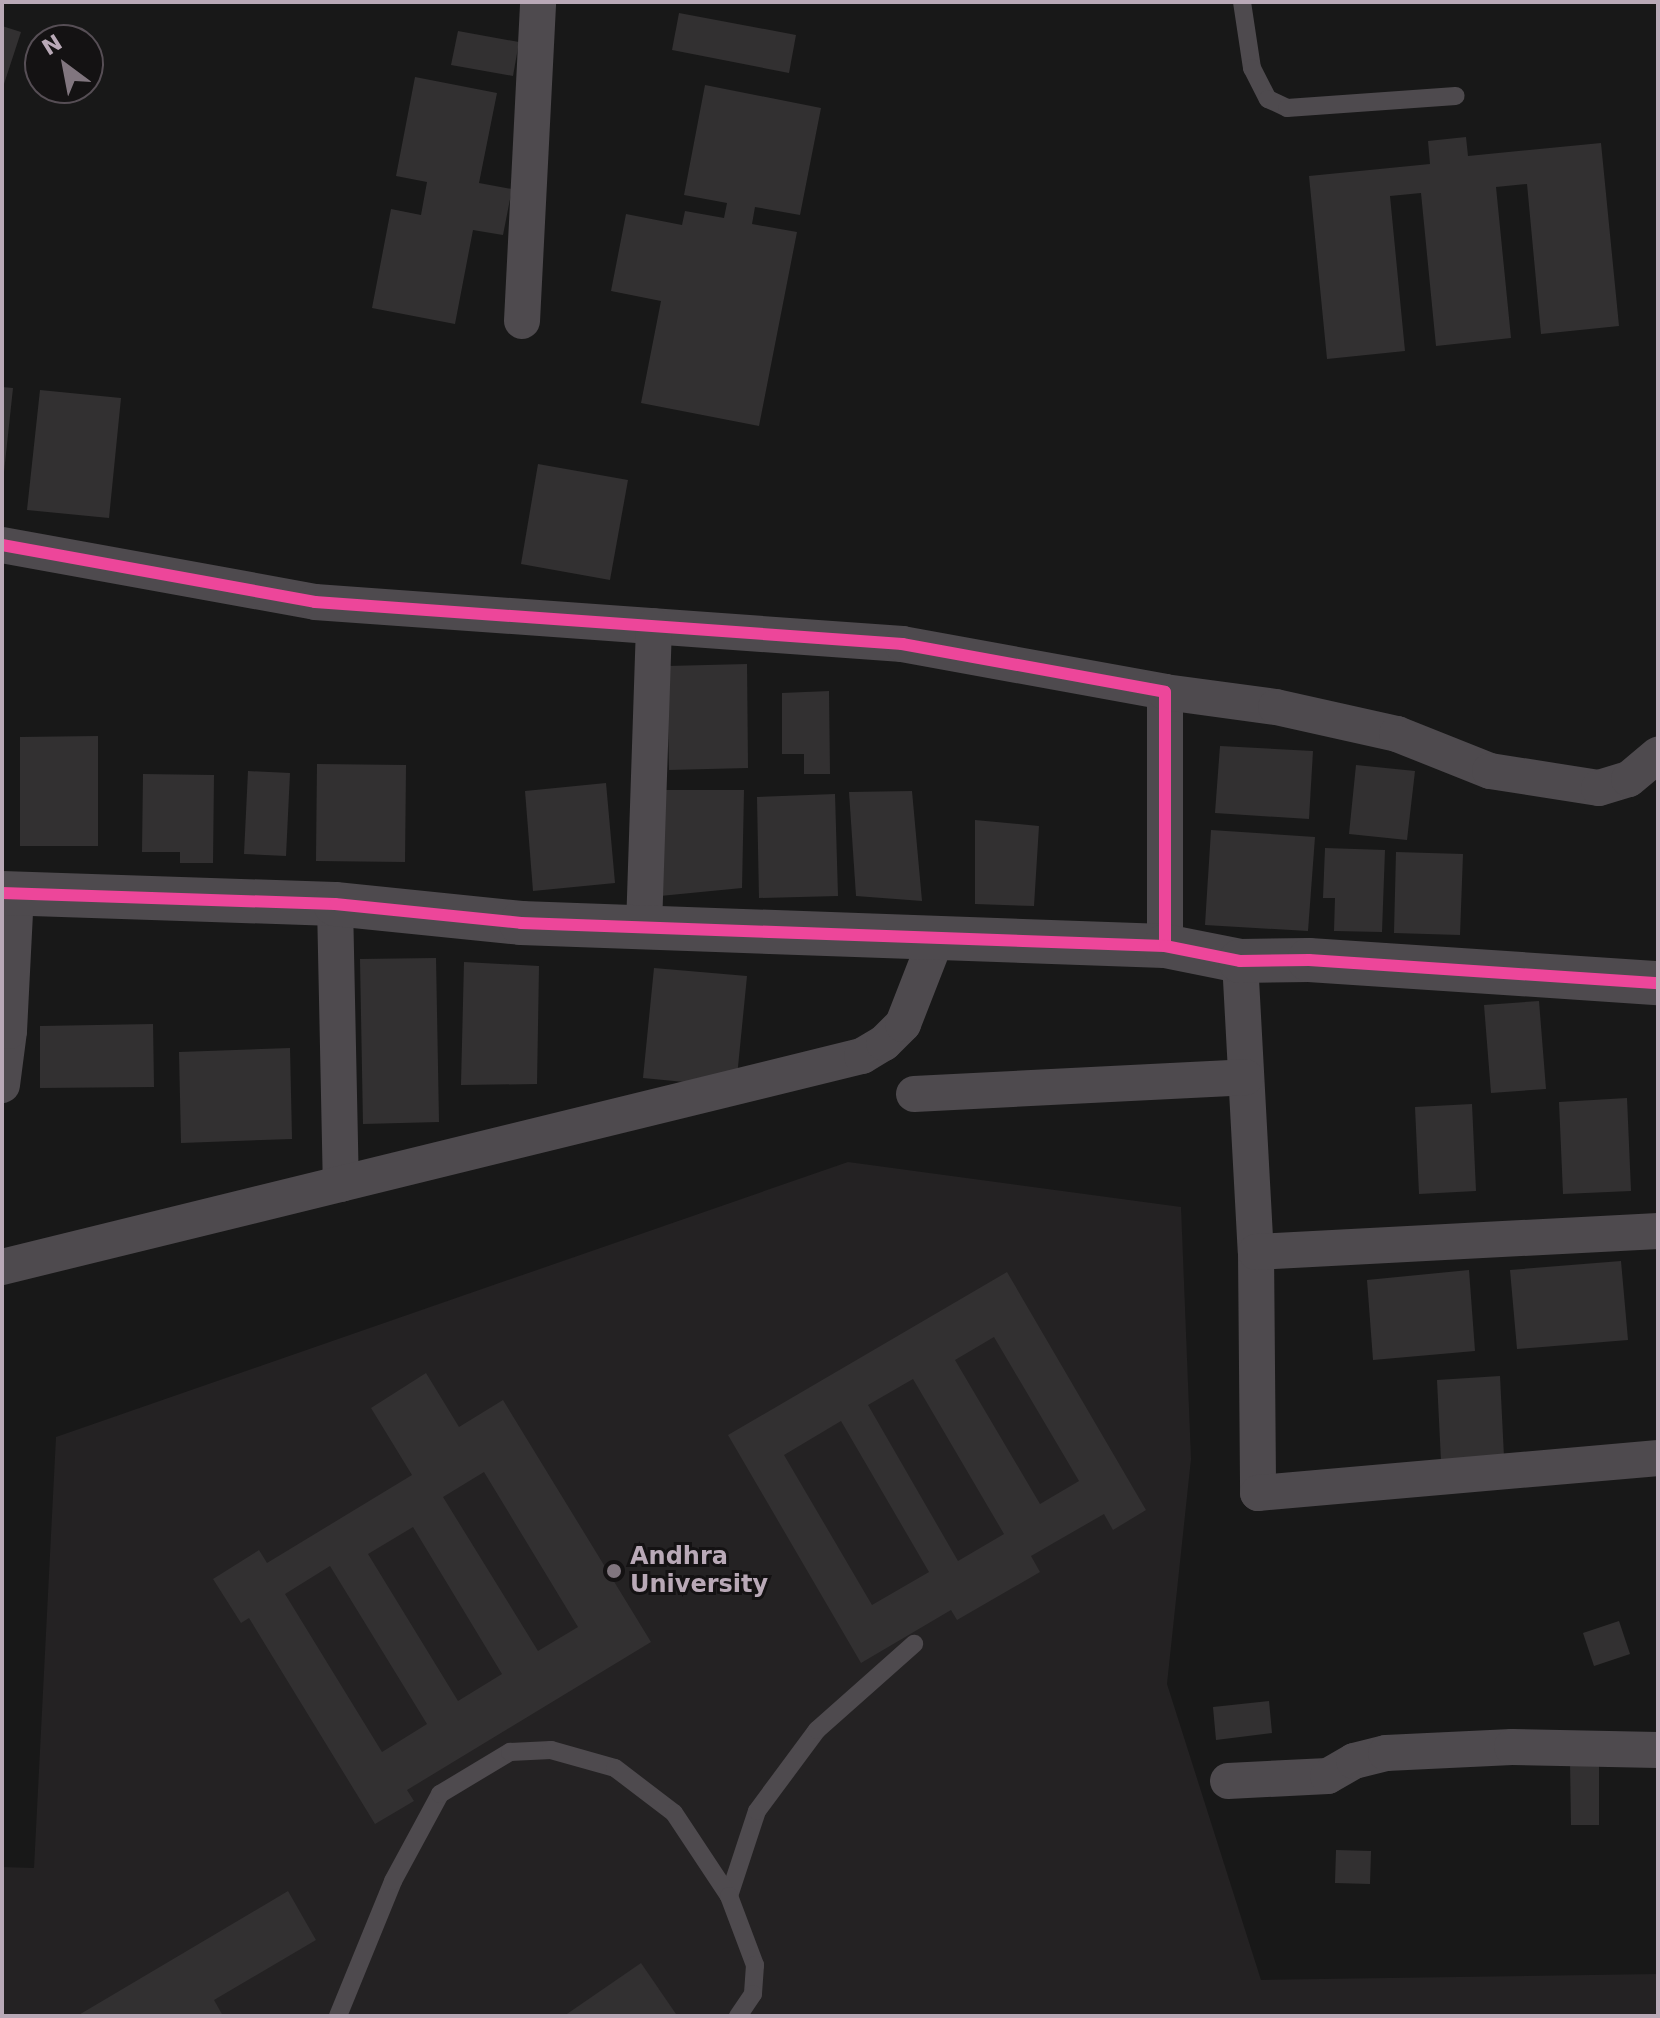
<!DOCTYPE html>
<html>
<head>
<meta charset="utf-8">
<style>
  body { margin:0 }
  #map { position:relative; width:1660px; height:2018px; overflow:hidden; background:#181818; font-family:"DejaVu Sans",sans-serif }
  div>[style] { position:absolute }
  .built>* { inset:0; background:#242223 }
  .building>* { inset:0; background:#323031 }
  .service>* { height:18px; margin:-9px; padding:0 9px; transform-origin:9px; border-radius:9px; background:#4e4a4e }
  .minor>* { height:36px; margin:-18px; padding:0 18px; transform-origin:18px; border-radius:18px; background:#4e4a4e }
  .tertiary>* { height:44px; margin:-22px; padding:0 22px; transform-origin:22px; border-radius:22px; background:#4e4a4e }
  .cycleway>* { height:12px; margin:-6px; padding:0 6px; transform-origin:6px; border-radius:6px; background:#ed469a }
  .dots>* { width:22px; height:22px; translate:-50% -50%; box-sizing:border-box; border:4px solid #141213; border-radius:50% }
  span { translate:-50% -50%; white-space:nowrap; text-align:center; line-height:1.15; -webkit-text-stroke:6px #141213; paint-order:stroke }
  .poi-label { font-size:24px; color:#b9a9b7; font-weight:700 }
  .left { translate:0 -50%; text-align:left }
  .frame { position:absolute; inset:0; border:4px solid #b9a9b7; pointer-events:none }
  .north { position:absolute; left:24px; top:24px; width:80px; height:80px; box-sizing:border-box; background:#141213; border:2px solid #564e55; border-radius:50%; rotate:328deg; font-size:22px; font-weight:700; line-height:32px; text-align:center; color:#b9a9b7 }
  .north::after { content:''; display:block; margin:auto; width:28px; height:36px; background:#81767f; clip-path:polygon(50% 0,100% 100%,50% 72%,0 100%) }
</style>
</head>
<body>
<div id="map">
  <div class="built">
    <div style="clip-path:polygon(848px 1162px,1181px 1207px,1191px 1459px,1167px 1684px,1261px 1980px,1658px 1974px,1658px 2016px,2px 2016px,2px 1867px,34px 1868px,56px 1437px)"></div>
  </div>
  <div class="building">
    <div style="clip-path:polygon(679px 13px,796px 35px,789px 73px,672px 50px)"></div>
    <div style="clip-path:polygon(2px 26px,21px 32px,3px 87px,2px 86px)"></div>
    <div style="clip-path:polygon(458px 31px,519px 42px,513px 76px,451px 65px)"></div>
    <div style="clip-path:polygon(415px 77px,497px 93px,479px 183px,512px 189px,503px 235px,473px 230px,455px 324px,372px 308px,391px 209px,421px 215px,427px 182px,396px 176px)"></div>
    <div style="clip-path:polygon(705px 85px,821px 108px,800px 215px,755px 207px,752px 224px,797px 232px,759px 426px,641px 403px,661px 301px,611px 291px,626px 214px,682px 225px,685px 211px,724px 218px,727px 203px,684px 195px)"></div>
    <div style="clip-path:polygon(1466px 137px,1468px 156px,1601px 143px,1619px 326px,1541px 334px,1527px 184px,1496px 187px,1511px 338px,1436px 346px,1421px 193px,1390px 196px,1405px 351px,1327px 359px,1309px 176px,1430px 164px,1428px 141px)"></div>
    <div style="clip-path:polygon(2px 387px,13px 388px,4px 472px,2px 472px)"></div>
    <div style="clip-path:polygon(40px 390px,121px 398px,109px 518px,27px 510px)"></div>
    <div style="clip-path:polygon(538px 464px,628px 480px,610px 580px,521px 564px)"></div>
    <div style="clip-path:polygon(747px 664px,748px 768px,669px 770px,667px 666px)"></div>
    <div style="clip-path:polygon(829px 691px,830px 774px,804px 774px,804px 754px,782px 754px,782px 693px)"></div>
    <div style="clip-path:polygon(98px 736px,98px 846px,20px 846px,20px 737px)"></div>
    <div style="clip-path:polygon(1220px 746px,1313px 751px,1309px 819px,1215px 813px)"></div>
    <div style="clip-path:polygon(317px 764px,406px 765px,405px 862px,316px 861px)"></div>
    <div style="clip-path:polygon(1356px 765px,1415px 771px,1407px 840px,1349px 834px)"></div>
    <div style="clip-path:polygon(248px 771px,290px 773px,286px 856px,244px 854px)"></div>
    <div style="clip-path:polygon(143px 774px,214px 775px,213px 863px,180px 863px,180px 852px,142px 852px)"></div>
    <div style="clip-path:polygon(606px 783px,615px 883px,533px 891px,525px 791px)"></div>
    <div style="clip-path:polygon(665px 790px,744px 790px,742px 888px,660px 896px)"></div>
    <div style="clip-path:polygon(912px 791px,922px 901px,856px 896px,849px 792px)"></div>
    <div style="clip-path:polygon(835px 794px,838px 896px,759px 898px,757px 797px)"></div>
    <div style="clip-path:polygon(975px 820px,1039px 826px,1034px 906px,975px 904px)"></div>
    <div style="clip-path:polygon(1211px 830px,1315px 837px,1308px 931px,1205px 925px)"></div>
    <div style="clip-path:polygon(1325px 848px,1385px 850px,1382px 932px,1334px 931px,1335px 898px,1323px 898px)"></div>
    <div style="clip-path:polygon(1396px 852px,1463px 854px,1460px 935px,1394px 933px)"></div>
    <div style="clip-path:polygon(436px 958px,439px 1122px,363px 1124px,360px 959px)"></div>
    <div style="clip-path:polygon(464px 962px,539px 966px,537px 1084px,461px 1085px)"></div>
    <div style="clip-path:polygon(654px 968px,747px 976px,736px 1087px,643px 1078px)"></div>
    <div style="clip-path:polygon(1539px 1001px,1546px 1089px,1491px 1093px,1484px 1005px)"></div>
    <div style="clip-path:polygon(153px 1024px,154px 1087px,40px 1088px,40px 1026px)"></div>
    <div style="clip-path:polygon(290px 1048px,292px 1139px,181px 1143px,179px 1052px)"></div>
    <div style="clip-path:polygon(1627px 1098px,1631px 1191px,1563px 1194px,1559px 1102px)"></div>
    <div style="clip-path:polygon(1472px 1104px,1476px 1191px,1419px 1194px,1415px 1107px)"></div>
    <div style="clip-path:polygon(1621px 1261px,1628px 1340px,1517px 1349px,1510px 1270px)"></div>
    <div style="clip-path:polygon(1469px 1270px,1475px 1351px,1373px 1360px,1367px 1280px)"></div>
    <div style="clip-path:polygon(evenodd,1007px 1272px,1146px 1510px,1113px 1530px,1104px 1514px,1031px 1556px,1040px 1572px,957px 1620px,951px 1610px,861px 1663px,728px 1435px,1007px 1272px,994px 1337px,1079px 1481px,1040px 1504px,955px 1360px,994px 1337px,1007px 1272px,913px 1379px,1004px 1534px,958px 1561px,868px 1405px,913px 1379px,1007px 1272px,841px 1421px,929px 1572px,872px 1605px,784px 1455px,841px 1421px)"></div>
    <div style="clip-path:polygon(evenodd,426px 1373px,459px 1427px,503px 1400px,651px 1642px,407px 1790px,414px 1801px,375px 1824px,249px 1618px,241px 1623px,213px 1579px,259px 1550px,267px 1563px,412px 1475px,371px 1408px,426px 1373px,484px 1472px,578px 1627px,538px 1651px,443px 1497px,484px 1472px,426px 1373px,413px 1527px,502px 1674px,458px 1701px,368px 1554px,413px 1527px,426px 1373px,330px 1566px,427px 1724px,382px 1752px,285px 1594px,330px 1566px)"></div>
    <div style="clip-path:polygon(1500px 1376px,1504px 1457px,1441px 1461px,1437px 1380px)"></div>
    <div style="clip-path:polygon(1619px 1621px,1630px 1654px,1594px 1666px,1583px 1633px)"></div>
    <div style="clip-path:polygon(1269px 1701px,1272px 1733px,1216px 1740px,1213px 1707px)"></div>
    <div style="clip-path:polygon(1570px 1761px,1599px 1761px,1599px 1825px,1571px 1825px)"></div>
    <div style="clip-path:polygon(1336px 1850px,1371px 1851px,1370px 1884px,1335px 1883px)"></div>
    <div style="clip-path:polygon(288px 1891px,316px 1940px,214px 2000px,223px 2016px,77px 2016px)"></div>
    <div style="clip-path:polygon(641px 1963px,676px 2014px,564px 2016px)"></div>
  </div>
  <div class="service">
    <div style="left:1242px;top:2px;width:67px;rotate:81.4deg"></div>
    <div style="left:1252px;top:68px;width:35px;rotate:63deg"></div>
    <div style="left:1268px;top:99px;width:21px;rotate:25deg"></div>
    <div style="left:1287px;top:108px;width:169px;rotate:-4.1deg"></div>
    <div style="left:729px;top:1896px;width:89px;rotate:-71.8deg"></div>
    <div style="left:757px;top:1811px;width:101px;rotate:-53.5deg"></div>
    <div style="left:817px;top:1730px;width:130px;rotate:-41.6deg"></div>
    <div style="left:338px;top:2016px;width:146px;rotate:-67.8deg"></div>
    <div style="left:393px;top:1881px;width:99px;rotate:-61.6deg"></div>
    <div style="left:440px;top:1794px;width:82px;rotate:-31deg"></div>
    <div style="left:510px;top:1752px;width:41px;rotate:-2.8deg"></div>
    <div style="left:551px;top:1750px;width:66px;rotate:15.7deg"></div>
    <div style="left:615px;top:1768px;width:74px;rotate:37.3deg"></div>
    <div style="left:674px;top:1813px;width:100px;rotate:56.5deg"></div>
    <div style="left:729px;top:1896px;width:74px;rotate:69.4deg"></div>
    <div style="left:755px;top:1965px;width:29px;rotate:94deg"></div>
    <div style="left:753px;top:1994px;width:27px;rotate:124deg"></div>
  </div>
  <div class="minor">
    <div style="left:522px;top:321px;width:319px;rotate:-87.1deg"></div>
    <div style="left:2px;top:545px;width:318px;rotate:10.3deg"></div>
    <div style="left:315px;top:602px;width:589px;rotate:4.09deg"></div>
    <div style="left:902px;top:644px;width:267px;rotate:10.3deg"></div>
    <div style="left:1165px;top:692px;width:254px;rotate:90deg"></div>
    <div style="left:1165px;top:692px;width:112px;rotate:7.7deg"></div>
    <div style="left:1276px;top:707px;width:124px;rotate:12.6deg"></div>
    <div style="left:1397px;top:734px;width:100px;rotate:21.7deg"></div>
    <div style="left:1490px;top:771px;width:110px;rotate:8.9deg"></div>
    <div style="left:1599px;top:788px;width:31px;rotate:-17deg"></div>
    <div style="left:1629px;top:779px;width:38px;rotate:-40deg"></div>
    <div style="left:335px;top:904px;width:280px;rotate:88.8deg"></div>
    <div style="left:644px;top:927px;width:301px;rotate:-88.1deg"></div>
    <div style="left:1240px;top:961px;width:291px;rotate:86.9deg"></div>
    <div style="left:1256px;top:1252px;width:241px;rotate:89.5deg"></div>
    <div style="left:1258px;top:1493px;width:402px;rotate:-5deg"></div>
    <div style="left:2px;top:1085px;width:54px;rotate:-82.6deg"></div>
    <div style="left:9px;top:1031px;width:137px;rotate:-87.1deg"></div>
    <div style="left:914px;top:1094px;width:332px;rotate:-2.9deg"></div>
    <div style="left:1256px;top:1252px;width:403px;rotate:-3deg"></div>
    <div style="left:2px;top:1267px;width:886px;rotate:-13.79deg"></div>
    <div style="left:862px;top:1056px;width:26px;rotate:-31deg"></div>
    <div style="left:884px;top:1043px;width:27px;rotate:-45deg"></div>
    <div style="left:903px;top:1024px;width:93px;rotate:-68.7deg"></div>
    <div style="left:1228px;top:1781px;width:100px;rotate:-2.9deg"></div>
    <div style="left:1328px;top:1776px;width:30px;rotate:-30deg"></div>
    <div style="left:1354px;top:1761px;width:33px;rotate:-14deg"></div>
    <div style="left:1386px;top:1753px;width:126px;rotate:-2.7deg"></div>
    <div style="left:1512px;top:1747px;width:146px;rotate:1.2deg"></div>
  </div>
  <div class="tertiary">
    <div style="left:2px;top:893px;width:333px;rotate:1.9deg"></div>
    <div style="left:335px;top:904px;width:187px;rotate:5.8deg"></div>
    <div style="left:521px;top:923px;width:644px;rotate:2.05deg"></div>
    <div style="left:1165px;top:946px;width:76px;rotate:11.3deg"></div>
    <div style="left:1240px;top:961px;width:69px;rotate:-0.8deg"></div>
    <div style="left:1309px;top:960px;width:350px;rotate:3.8deg"></div>
  </div>
  <div class="cycleway">
    <div style="left:2px;top:545px;width:318px;rotate:10.3deg"></div>
    <div style="left:315px;top:602px;width:589px;rotate:4.09deg"></div>
    <div style="left:902px;top:644px;width:267px;rotate:10.3deg"></div>
    <div style="left:1165px;top:692px;width:254px;rotate:90deg"></div>
    <div style="left:2px;top:893px;width:333px;rotate:1.9deg"></div>
    <div style="left:335px;top:904px;width:187px;rotate:5.8deg"></div>
    <div style="left:521px;top:923px;width:644px;rotate:2.05deg"></div>
    <div style="left:1165px;top:946px;width:76px;rotate:11.3deg"></div>
    <div style="left:1240px;top:961px;width:69px;rotate:-0.8deg"></div>
    <div style="left:1309px;top:960px;width:350px;rotate:3.8deg"></div>
  </div>
  <div class="dots">
    <div style="left:614px;top:1571px;background:#81767f"></div>
  </div>
  <div class="poi-label">
    <span class="left" style="left:630px;top:1571px">Andhra<br>University</span>
  </div>
  <div class="frame"></div>
  <div class="north">N</div>
</div>
</body>
</html>
